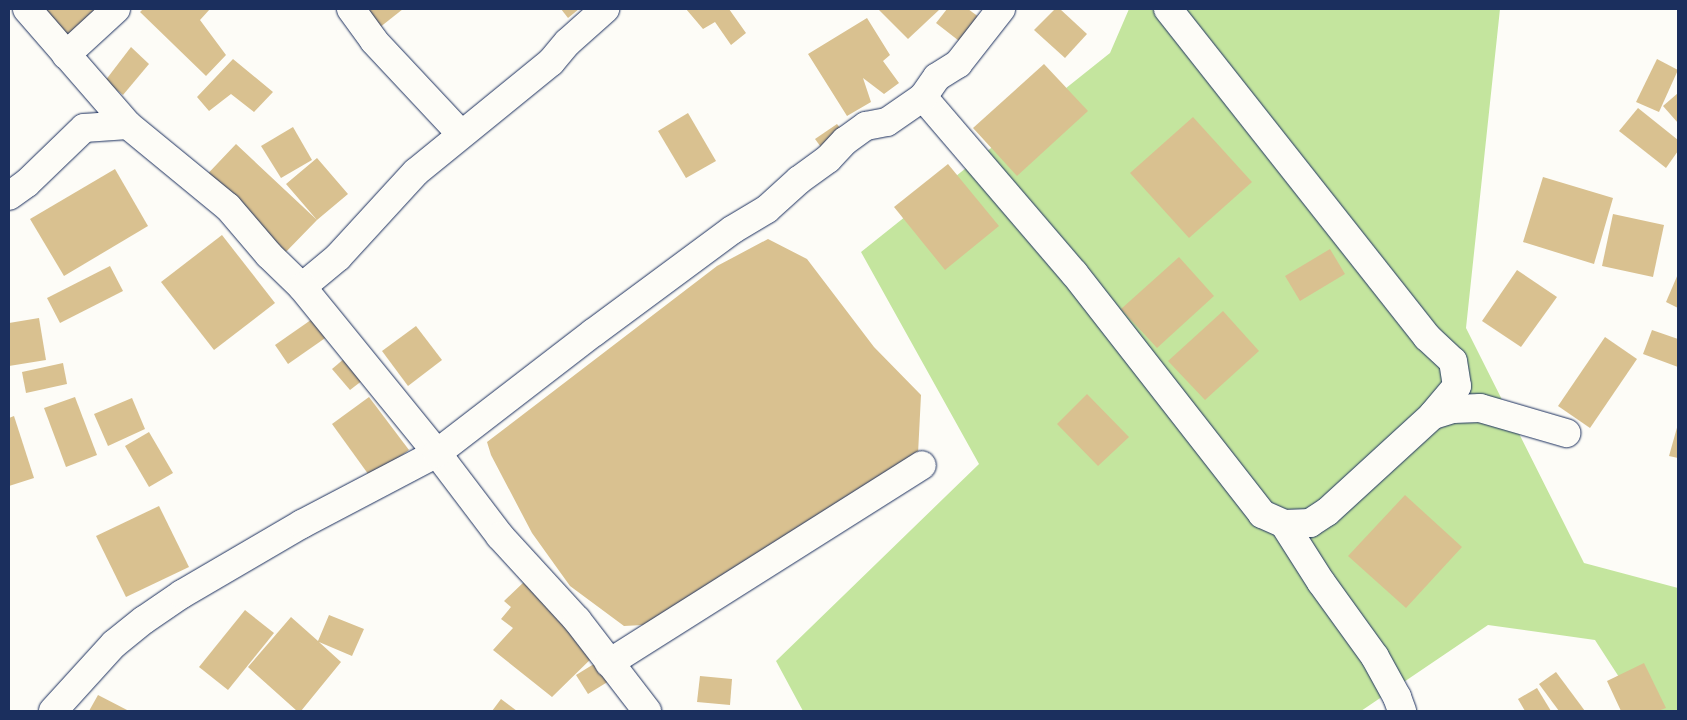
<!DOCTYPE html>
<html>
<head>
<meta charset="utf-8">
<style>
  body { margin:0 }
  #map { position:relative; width:1687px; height:720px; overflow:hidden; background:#fdfcf7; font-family:Caveat,sans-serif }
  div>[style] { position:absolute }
  .green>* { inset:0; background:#c4e59e }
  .building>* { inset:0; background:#d9c190 }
  .roads { filter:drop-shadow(0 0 1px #1b2f5e) drop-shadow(0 0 1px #1b2f5e) }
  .minor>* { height:28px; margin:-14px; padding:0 14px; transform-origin:14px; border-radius:14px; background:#fdfcf7 }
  span { translate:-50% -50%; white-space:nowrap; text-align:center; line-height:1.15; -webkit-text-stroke:5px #fdfcf7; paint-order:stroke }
  .frame { position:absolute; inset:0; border:10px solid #1b2f5e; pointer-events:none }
</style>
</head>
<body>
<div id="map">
  <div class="green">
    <div style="clip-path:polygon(1129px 9px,1500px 9px,1466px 328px,1584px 563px,1678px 588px,1678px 711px,1641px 711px,1595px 640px,1488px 625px,1361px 711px,803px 711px,776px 661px,979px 464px,861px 252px,1110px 53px)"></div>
  </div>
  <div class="building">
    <div style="clip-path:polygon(33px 9px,112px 9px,80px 49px)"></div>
    <div style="clip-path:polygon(143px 9px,210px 9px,200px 20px,226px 55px,206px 76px,140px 12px)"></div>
    <div style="clip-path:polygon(340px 9px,403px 9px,365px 39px)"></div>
    <div style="clip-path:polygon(561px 9px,579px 9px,568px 18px)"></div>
    <div style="clip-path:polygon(686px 9px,729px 9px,746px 33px,731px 45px,715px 22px,703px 29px)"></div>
    <div style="clip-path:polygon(878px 9px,940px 9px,908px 39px)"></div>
    <div style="clip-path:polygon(947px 9px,968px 9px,983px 20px,963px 44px,936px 23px)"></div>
    <div style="clip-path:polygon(1055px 9px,1060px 9px,1087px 34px,1065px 58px,1034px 30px)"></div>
    <div style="clip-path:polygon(867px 18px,890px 55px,883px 61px,899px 83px,884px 94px,863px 78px,871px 102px,847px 116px,808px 54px)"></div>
    <div style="clip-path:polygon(131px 47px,149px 64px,123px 95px,105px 81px)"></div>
    <div style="clip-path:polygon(233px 59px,273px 92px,254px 112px,231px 94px,209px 111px,197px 97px)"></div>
    <div style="clip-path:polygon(1657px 59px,1678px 70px,1659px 112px,1636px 102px)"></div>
    <div style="clip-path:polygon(1044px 64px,1088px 111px,1017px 176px,973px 128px)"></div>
    <div style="clip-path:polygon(1678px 93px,1678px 123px,1663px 106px)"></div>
    <div style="clip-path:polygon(1638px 108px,1678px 140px,1678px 151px,1666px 168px,1619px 131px)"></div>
    <div style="clip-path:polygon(688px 113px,716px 161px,686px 178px,658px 131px)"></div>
    <div style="clip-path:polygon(1193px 117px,1252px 182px,1189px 238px,1130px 173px)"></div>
    <div style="clip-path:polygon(837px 124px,854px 146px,832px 162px,815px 139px)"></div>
    <div style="clip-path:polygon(293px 127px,312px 160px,281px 178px,261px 146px)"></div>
    <div style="clip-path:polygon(236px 144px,317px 220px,286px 184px,317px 158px,348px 194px,317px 220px,280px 258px,199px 183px)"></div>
    <div style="clip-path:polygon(948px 164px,999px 226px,945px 270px,894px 207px)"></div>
    <div style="clip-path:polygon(115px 169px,148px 226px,64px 276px,30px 219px)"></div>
    <div style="clip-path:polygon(1543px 177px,1613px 198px,1594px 264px,1523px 242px)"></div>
    <div style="clip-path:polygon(1613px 214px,1664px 225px,1653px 277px,1602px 266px)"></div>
    <div style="clip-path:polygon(222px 235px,275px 303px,214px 350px,161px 282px)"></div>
    <div style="clip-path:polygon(768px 239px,807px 259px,874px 347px,921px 395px,918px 454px,680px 623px,624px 626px,570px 586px,532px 533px,491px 455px,487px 442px,717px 266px)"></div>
    <div style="clip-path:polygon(1330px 249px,1345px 274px,1300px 301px,1285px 276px)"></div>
    <div style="clip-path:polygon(1179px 257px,1214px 296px,1157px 348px,1121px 309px)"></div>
    <div style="clip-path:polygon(110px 266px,123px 291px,60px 323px,47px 298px)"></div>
    <div style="clip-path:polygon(1517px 270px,1557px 297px,1521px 347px,1482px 321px)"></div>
    <div style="clip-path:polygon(1678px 274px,1678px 308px,1666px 302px)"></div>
    <div style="clip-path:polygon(1223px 311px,1259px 351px,1205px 400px,1168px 361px)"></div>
    <div style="clip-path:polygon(318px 315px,331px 334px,288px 364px,275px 345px)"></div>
    <div style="clip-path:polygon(39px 318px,46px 360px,9px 366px,9px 323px)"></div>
    <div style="clip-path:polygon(416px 326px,442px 360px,408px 386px,382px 351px)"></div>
    <div style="clip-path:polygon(1652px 330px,1678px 339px,1678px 367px,1643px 354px)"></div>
    <div style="clip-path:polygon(1605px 337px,1637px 359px,1590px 428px,1558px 406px)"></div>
    <div style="clip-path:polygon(345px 358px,363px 380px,350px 390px,332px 369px)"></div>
    <div style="clip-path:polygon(63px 363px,67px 384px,26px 393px,22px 372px)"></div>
    <div style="clip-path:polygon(1087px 394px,1129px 437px,1098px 466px,1057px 424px)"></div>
    <div style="clip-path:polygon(75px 397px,97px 455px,66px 467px,44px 408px)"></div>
    <div style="clip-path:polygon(369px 397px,409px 450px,371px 478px,332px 424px)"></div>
    <div style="clip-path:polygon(132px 398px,145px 429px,108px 446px,94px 414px)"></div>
    <div style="clip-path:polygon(14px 416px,34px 478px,9px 486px,9px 418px)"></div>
    <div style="clip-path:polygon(1678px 424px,1678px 458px,1669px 456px)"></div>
    <div style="clip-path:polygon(149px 432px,173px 473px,149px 487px,125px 446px)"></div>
    <div style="clip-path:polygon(1405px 495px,1462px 547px,1406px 608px,1348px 556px)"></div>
    <div style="clip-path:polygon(159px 506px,189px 567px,126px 597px,96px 536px)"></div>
    <div style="clip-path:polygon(526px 580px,600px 650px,552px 697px,493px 650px,513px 628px,501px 619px,511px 607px,504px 601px)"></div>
    <div style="clip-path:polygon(245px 610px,274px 633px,228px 690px,199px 667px)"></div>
    <div style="clip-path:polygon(329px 615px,364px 629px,352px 656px,319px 642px,341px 662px,301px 711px,297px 711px,248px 667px,291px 617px,318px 641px)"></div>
    <div style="clip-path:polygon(602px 659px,614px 678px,588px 694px,576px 675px)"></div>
    <div style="clip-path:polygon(1644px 663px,1666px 708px,1658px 711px,1621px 711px,1607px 681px)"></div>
    <div style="clip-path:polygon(1556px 672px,1585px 711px,1559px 711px,1539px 684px)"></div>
    <div style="clip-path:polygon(700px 676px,732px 679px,730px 705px,697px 702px)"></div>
    <div style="clip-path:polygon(1537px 688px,1551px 711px,1525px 711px,1518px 699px)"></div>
    <div style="clip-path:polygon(98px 695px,129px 711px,89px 711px)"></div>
    <div style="clip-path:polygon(501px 699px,517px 711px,492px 711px)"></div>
  </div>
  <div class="roads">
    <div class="minor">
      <div style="left:27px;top:9px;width:154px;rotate:49deg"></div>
      <div style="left:128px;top:125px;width:129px;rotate:39.4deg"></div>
      <div style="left:228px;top:207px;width:63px;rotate:49.5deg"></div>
      <div style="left:269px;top:255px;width:46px;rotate:44.1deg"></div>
      <div style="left:302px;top:287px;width:47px;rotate:-39.8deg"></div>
      <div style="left:338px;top:257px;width:115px;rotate:-47.5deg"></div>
      <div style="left:416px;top:172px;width:174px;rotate:-39.2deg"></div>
      <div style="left:551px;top:62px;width:26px;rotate:-50deg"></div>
      <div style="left:568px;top:42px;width:50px;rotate:-41.7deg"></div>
      <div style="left:351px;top:9px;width:39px;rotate:54deg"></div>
      <div style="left:374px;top:41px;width:127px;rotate:46.9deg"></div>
      <div style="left:1168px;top:9px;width:418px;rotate:51.7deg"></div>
      <div style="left:1427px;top:337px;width:35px;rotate:43deg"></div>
      <div style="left:1453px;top:361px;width:25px;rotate:81deg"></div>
      <div style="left:1457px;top:386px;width:38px;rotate:130deg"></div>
      <div style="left:66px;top:55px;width:68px;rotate:-42.6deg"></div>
      <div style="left:923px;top:97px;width:232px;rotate:49.4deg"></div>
      <div style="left:1074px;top:273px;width:306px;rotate:52deg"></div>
      <div style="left:1262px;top:514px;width:24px;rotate:24deg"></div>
      <div style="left:1284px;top:524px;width:26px;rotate:-2deg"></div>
      <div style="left:1310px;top:523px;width:20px;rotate:-33deg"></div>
      <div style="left:1327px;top:512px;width:144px;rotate:-42.5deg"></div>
      <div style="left:1433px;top:415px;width:21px;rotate:-17deg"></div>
      <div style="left:1453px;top:409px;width:27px;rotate:-2deg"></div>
      <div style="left:1480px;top:408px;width:90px;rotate:16.2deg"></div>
      <div style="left:9px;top:196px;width:22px;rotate:-36deg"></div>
      <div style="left:27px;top:183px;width:79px;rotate:-44deg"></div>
      <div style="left:84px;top:128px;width:44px;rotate:-3.9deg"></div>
      <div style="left:302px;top:287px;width:214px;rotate:50.9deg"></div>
      <div style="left:437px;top:453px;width:104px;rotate:52.8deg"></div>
      <div style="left:500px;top:536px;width:114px;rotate:47.5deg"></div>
      <div style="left:577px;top:620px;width:115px;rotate:52.4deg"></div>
      <div style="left:1284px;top:524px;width:69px;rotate:57.5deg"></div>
      <div style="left:1321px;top:582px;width:92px;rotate:54.2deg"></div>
      <div style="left:1375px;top:657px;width:46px;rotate:61.2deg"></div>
      <div style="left:1397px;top:697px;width:15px;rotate:70deg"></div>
      <div style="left:609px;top:663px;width:370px;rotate:-32.3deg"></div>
      <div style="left:53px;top:711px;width:91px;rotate:-47.7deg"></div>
      <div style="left:114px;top:644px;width:38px;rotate:-39deg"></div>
      <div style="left:144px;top:620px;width:46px;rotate:-34.4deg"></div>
      <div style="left:182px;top:594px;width:139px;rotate:-30.3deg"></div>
      <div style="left:302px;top:524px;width:153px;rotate:-27.7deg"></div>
      <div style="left:437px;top:453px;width:197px;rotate:-37.6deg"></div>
      <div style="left:593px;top:333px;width:173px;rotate:-36.5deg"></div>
      <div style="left:732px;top:230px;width:41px;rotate:-31deg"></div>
      <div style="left:767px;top:209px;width:43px;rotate:-42.2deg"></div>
      <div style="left:799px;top:180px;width:36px;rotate:-36deg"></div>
      <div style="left:828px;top:159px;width:25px;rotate:-47deg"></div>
      <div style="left:845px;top:141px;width:26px;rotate:-36deg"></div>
      <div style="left:866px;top:126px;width:21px;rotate:-11deg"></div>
      <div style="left:887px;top:122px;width:44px;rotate:-34.8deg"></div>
      <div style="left:923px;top:97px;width:24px;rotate:-55deg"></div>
      <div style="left:937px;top:77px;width:25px;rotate:-32deg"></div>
      <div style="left:958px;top:64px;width:70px;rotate:-52deg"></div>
    </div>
  </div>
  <div class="frame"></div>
</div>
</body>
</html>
